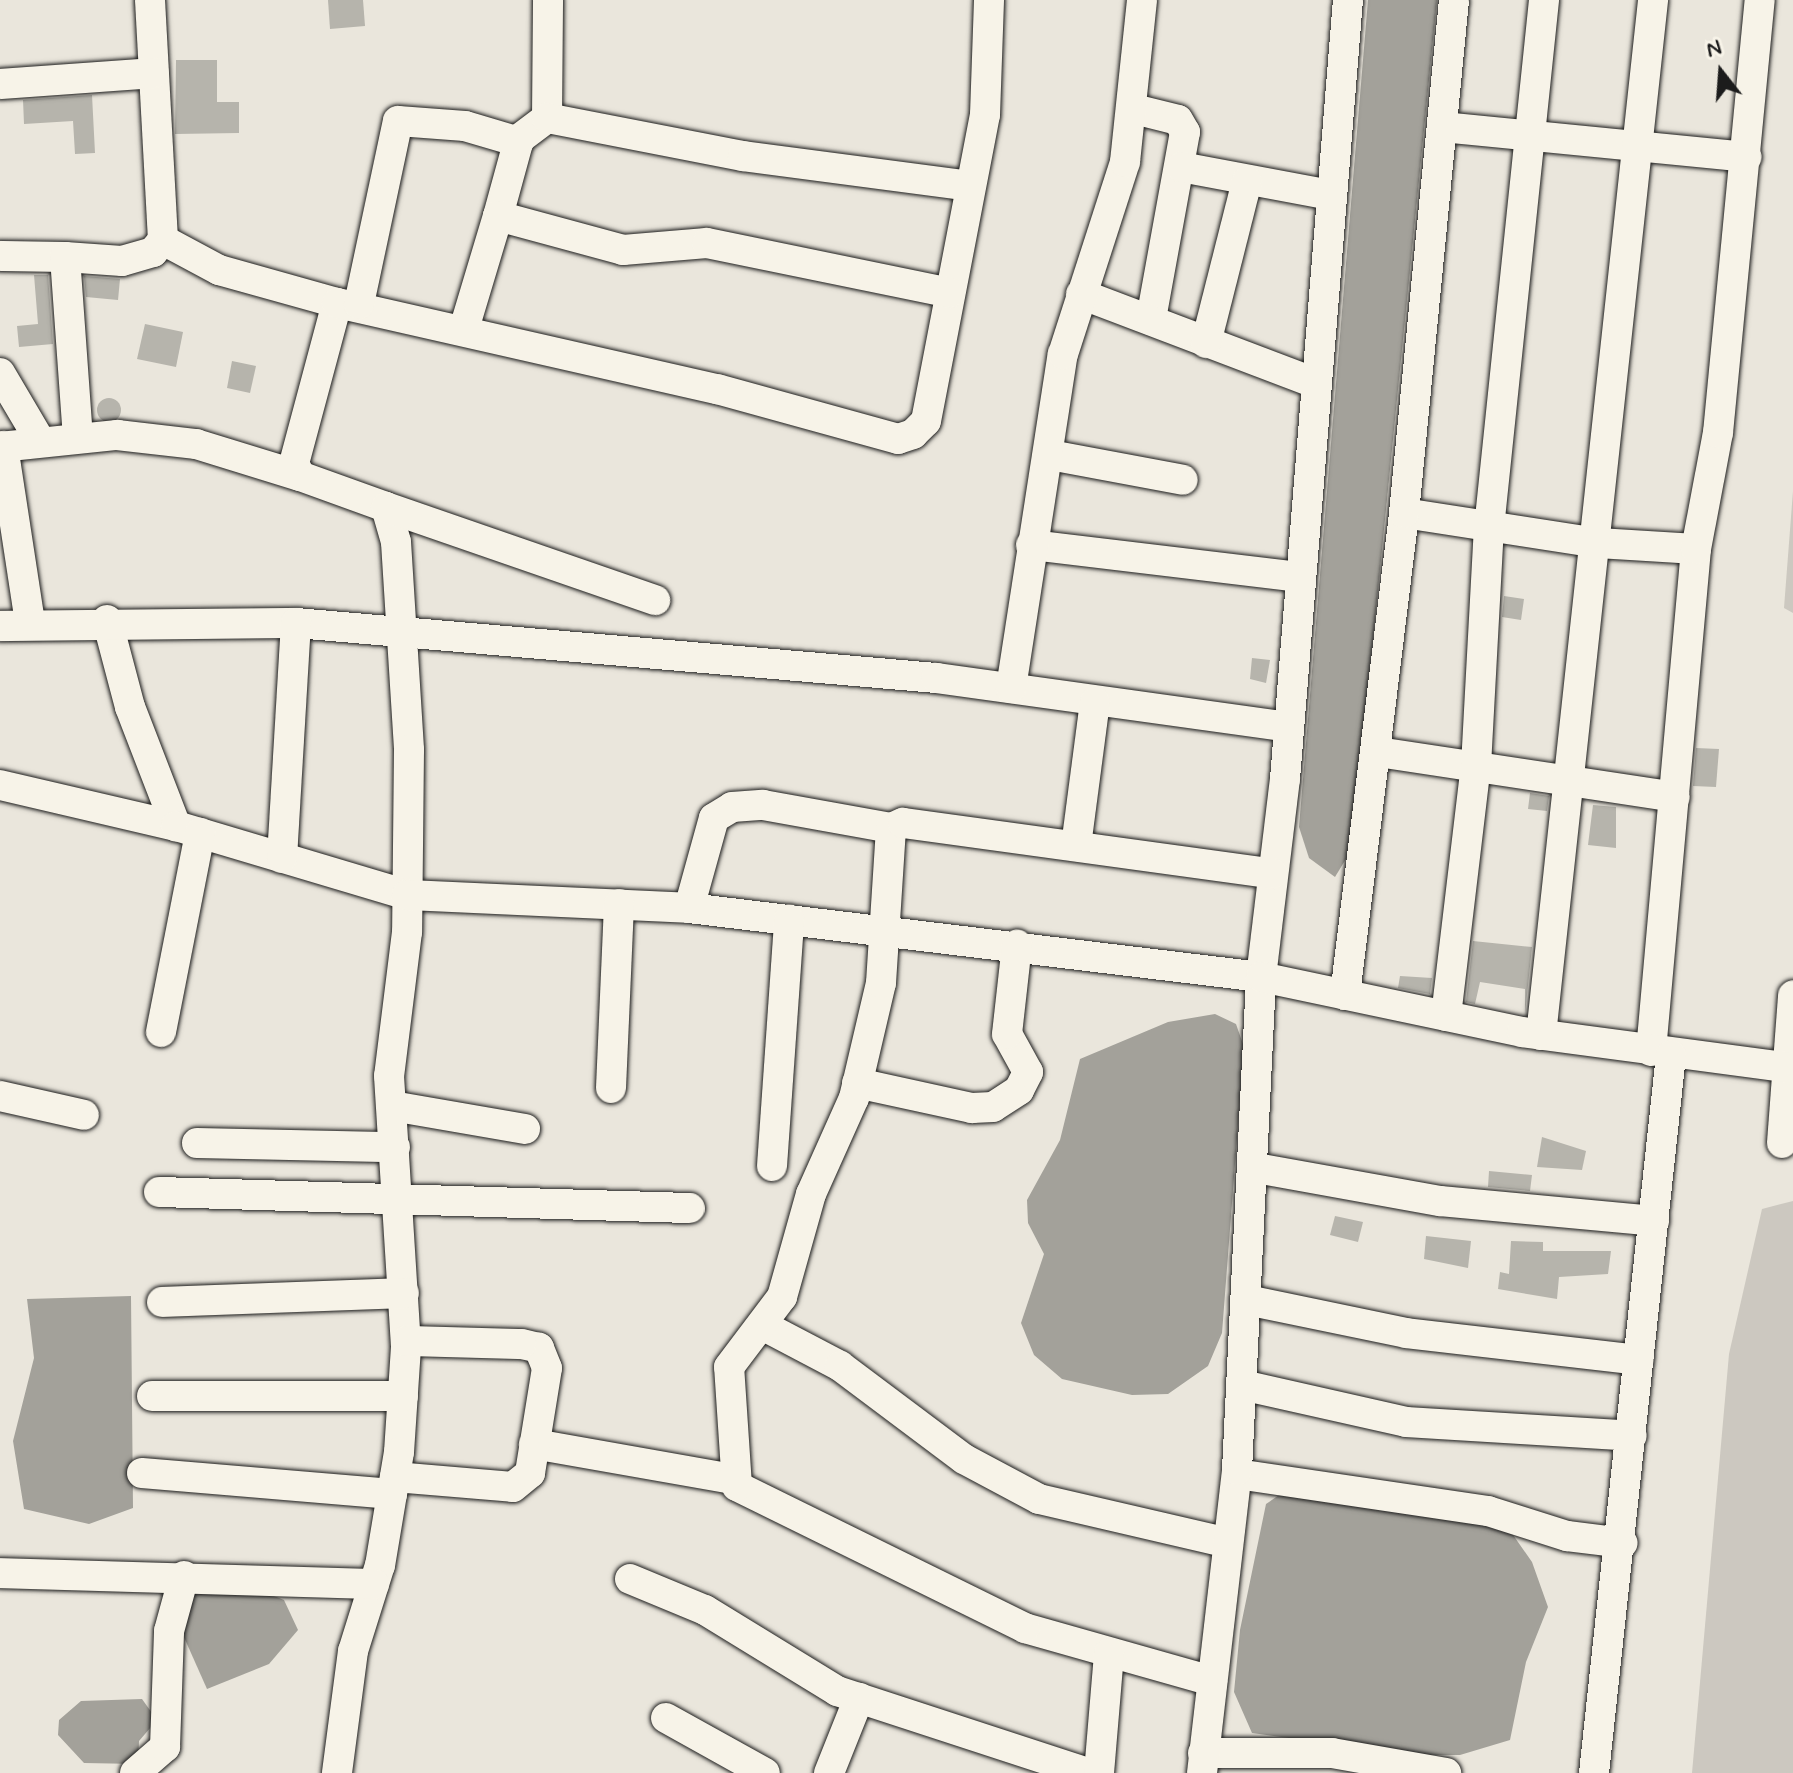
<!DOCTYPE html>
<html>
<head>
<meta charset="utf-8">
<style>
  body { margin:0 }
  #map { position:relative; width:1793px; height:1773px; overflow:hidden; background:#eae6dc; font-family:Mynerve,sans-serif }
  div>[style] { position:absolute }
  .green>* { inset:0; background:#ccc8c0 }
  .water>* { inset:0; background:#a3a19a }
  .building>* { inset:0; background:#b6b4ac }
  .round { border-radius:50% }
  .roads { filter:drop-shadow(0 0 2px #1c1c1c) drop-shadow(0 0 2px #1c1c1c) }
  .minor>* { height:30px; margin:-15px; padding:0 15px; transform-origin:15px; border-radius:15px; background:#f7f3e8 }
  span { translate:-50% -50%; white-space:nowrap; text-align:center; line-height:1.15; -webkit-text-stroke:8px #f7f3e8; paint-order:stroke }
  .north { position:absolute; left:1681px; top:32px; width:80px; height:80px; -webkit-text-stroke:6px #f7f3e8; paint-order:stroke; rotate:343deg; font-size:22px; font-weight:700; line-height:32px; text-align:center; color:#1c1c1c }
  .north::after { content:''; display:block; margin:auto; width:28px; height:36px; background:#1c1c1c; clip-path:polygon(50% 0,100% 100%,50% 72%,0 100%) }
</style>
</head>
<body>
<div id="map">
  <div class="green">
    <div style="clip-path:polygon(1793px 491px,1793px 613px,1784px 608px)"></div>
    <div style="clip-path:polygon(1793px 1201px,1793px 1773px,1692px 1773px,1729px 1354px,1762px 1209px)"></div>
  </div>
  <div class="water">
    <div style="clip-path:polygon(1368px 0,1437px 0,1352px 849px,1335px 877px,1309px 858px,1299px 827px)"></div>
    <div style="clip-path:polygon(1215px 1014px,1236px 1024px,1244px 1047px,1222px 1333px,1208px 1366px,1168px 1394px,1132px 1395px,1062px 1379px,1034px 1355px,1021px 1323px,1044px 1254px,1028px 1223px,1027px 1200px,1060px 1140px,1080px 1059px,1168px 1022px)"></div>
    <div style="clip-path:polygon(131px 1296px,133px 1508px,89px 1524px,24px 1509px,13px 1441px,34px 1358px,27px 1299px)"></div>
    <div style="clip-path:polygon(1282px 1493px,1502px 1524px,1511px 1532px,1532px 1562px,1548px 1607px,1526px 1662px,1510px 1740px,1460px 1755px,1417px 1755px,1252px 1733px,1234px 1692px,1240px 1630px,1266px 1504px)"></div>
    <div style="clip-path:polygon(199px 1583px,245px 1584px,284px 1600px,298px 1630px,269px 1664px,207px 1689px,175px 1617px)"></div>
    <div style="clip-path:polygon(142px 1699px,157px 1720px,139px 1741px,138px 1764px,84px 1763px,58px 1735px,59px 1720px,81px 1701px)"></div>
  </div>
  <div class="building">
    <div style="clip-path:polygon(328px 0,363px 0,365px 26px,330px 29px)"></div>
    <div style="clip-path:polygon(176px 60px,217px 60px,217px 102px,239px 102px,239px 133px,175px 134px)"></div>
    <div style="clip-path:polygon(92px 95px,95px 153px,75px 154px,73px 121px,24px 124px,23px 100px)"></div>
    <div style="clip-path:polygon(34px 275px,48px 275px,53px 344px,19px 347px,17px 326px,38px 324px)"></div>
    <div style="clip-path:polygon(84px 276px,120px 279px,118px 300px,86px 297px)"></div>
    <div style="clip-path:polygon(145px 324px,183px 332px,176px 367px,137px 359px)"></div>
    <div style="clip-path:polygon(232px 361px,256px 366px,250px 393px,227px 388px)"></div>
    <div class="round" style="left:97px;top:398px;width:24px;height:24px"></div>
    <div style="clip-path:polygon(1504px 596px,1524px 599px,1521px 620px,1502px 617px)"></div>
    <div style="clip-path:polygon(1252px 658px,1270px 660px,1266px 683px,1250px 679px)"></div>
    <div style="clip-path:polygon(1696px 748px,1719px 749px,1716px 787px,1693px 786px)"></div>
    <div style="clip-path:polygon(1530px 793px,1549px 796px,1547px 811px,1528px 809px)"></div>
    <div style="clip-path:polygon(1593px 805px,1616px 807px,1616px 848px,1588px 845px)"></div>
    <div style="clip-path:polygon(1473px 941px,1532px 947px,1525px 1014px,1525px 989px,1480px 982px,1475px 1004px,1466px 1002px)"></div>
    <div style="clip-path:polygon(1400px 976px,1432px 978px,1430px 994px,1398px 988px)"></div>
    <div style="clip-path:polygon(1542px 1137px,1586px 1151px,1582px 1170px,1537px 1167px)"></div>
    <div style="clip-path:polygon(1489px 1171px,1532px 1175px,1530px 1191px,1488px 1187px)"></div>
    <div style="clip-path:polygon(1335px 1216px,1363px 1222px,1358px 1242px,1330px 1235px)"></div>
    <div style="clip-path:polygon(1426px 1236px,1471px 1241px,1468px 1268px,1424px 1259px)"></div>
    <div style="clip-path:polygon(1511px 1241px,1543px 1242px,1543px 1251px,1611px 1251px,1608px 1274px,1559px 1277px,1557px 1299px,1498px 1289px,1500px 1272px,1509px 1274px)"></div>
  </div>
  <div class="roads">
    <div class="minor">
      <div style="left:150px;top:0;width:240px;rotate:86.9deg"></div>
      <div style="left:163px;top:240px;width:64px;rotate:28.2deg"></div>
      <div style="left:219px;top:270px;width:123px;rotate:15.6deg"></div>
      <div style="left:337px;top:303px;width:166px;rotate:105deg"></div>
      <div style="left:294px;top:463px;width:14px;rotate:65deg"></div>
      <div style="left:300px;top:476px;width:91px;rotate:19.8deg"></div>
      <div style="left:386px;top:507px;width:36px;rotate:74deg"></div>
      <div style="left:396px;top:542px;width:208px;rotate:86.4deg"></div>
      <div style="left:409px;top:750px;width:182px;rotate:90.6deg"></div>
      <div style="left:407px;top:932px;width:145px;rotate:97.1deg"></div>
      <div style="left:389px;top:1076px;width:272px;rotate:86.4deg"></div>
      <div style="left:406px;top:1347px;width:105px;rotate:93.8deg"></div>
      <div style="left:399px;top:1452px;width:115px;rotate:99.5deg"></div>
      <div style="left:380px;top:1565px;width:90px;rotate:107.4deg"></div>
      <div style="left:353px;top:1651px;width:123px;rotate:97.5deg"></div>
      <div style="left:0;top:84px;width:154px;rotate:-4.1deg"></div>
      <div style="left:1134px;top:109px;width:45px;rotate:14deg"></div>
      <div style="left:1178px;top:120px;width:14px;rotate:60deg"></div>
      <div style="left:1185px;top:132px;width:191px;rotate:100.3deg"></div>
      <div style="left:547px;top:118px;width:118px;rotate:-89.5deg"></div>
      <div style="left:1442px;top:127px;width:306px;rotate:5.6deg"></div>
      <div style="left:1181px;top:167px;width:152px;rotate:10.6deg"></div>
      <div style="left:498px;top:216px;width:80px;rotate:-74.7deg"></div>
      <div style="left:519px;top:139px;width:35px;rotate:-37deg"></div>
      <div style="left:547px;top:118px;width:200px;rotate:11deg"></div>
      <div style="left:743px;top:156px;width:229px;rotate:7.5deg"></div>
      <div style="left:0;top:256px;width:65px;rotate:0.9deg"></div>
      <div style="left:65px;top:257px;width:180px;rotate:85.9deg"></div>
      <div style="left:65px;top:257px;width:57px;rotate:4deg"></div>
      <div style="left:122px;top:261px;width:32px;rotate:-16deg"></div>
      <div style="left:153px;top:252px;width:16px;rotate:-50deg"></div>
      <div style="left:1081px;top:294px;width:250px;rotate:20.8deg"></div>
      <div style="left:337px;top:303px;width:390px;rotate:12.8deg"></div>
      <div style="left:717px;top:389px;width:188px;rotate:15.4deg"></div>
      <div style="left:898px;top:439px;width:16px;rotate:-18deg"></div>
      <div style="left:913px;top:434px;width:18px;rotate:-45deg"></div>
      <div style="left:926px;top:421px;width:312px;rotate:-79.1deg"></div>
      <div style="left:985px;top:115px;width:115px;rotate:-88deg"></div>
      <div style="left:359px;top:304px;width:187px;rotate:-78deg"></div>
      <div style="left:398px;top:121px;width:67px;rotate:4.3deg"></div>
      <div style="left:465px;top:126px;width:56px;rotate:16.5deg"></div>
      <div style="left:464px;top:329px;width:118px;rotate:-73.3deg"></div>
      <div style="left:498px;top:216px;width:130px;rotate:15.2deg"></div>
      <div style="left:623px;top:250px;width:84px;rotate:-4.8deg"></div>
      <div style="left:707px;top:243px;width:248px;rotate:11.6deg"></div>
      <div style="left:1206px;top:343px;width:167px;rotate:-75.8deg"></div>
      <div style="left:0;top:373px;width:77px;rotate:59.4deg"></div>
      <div style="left:3px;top:446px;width:179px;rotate:81.3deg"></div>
      <div style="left:0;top:447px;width:118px;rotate:-5.9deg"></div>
      <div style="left:117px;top:435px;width:80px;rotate:6.5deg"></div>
      <div style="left:196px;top:444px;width:109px;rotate:17.1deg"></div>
      <div style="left:1050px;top:455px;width:135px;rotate:10.6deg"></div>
      <div style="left:386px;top:507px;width:285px;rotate:19.1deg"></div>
      <div style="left:1404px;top:513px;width:196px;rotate:8.8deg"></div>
      <div style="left:1598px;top:543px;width:98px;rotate:3.5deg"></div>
      <div style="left:1031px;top:545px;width:271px;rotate:6.8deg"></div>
      <div style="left:107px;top:620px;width:90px;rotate:75.2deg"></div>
      <div style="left:130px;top:707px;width:128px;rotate:68.9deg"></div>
      <div style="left:0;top:626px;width:296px;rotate:-0.6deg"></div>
      <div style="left:296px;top:623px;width:642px;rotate:4.91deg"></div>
      <div style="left:936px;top:678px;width:356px;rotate:7.9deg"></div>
      <div style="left:1011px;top:688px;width:338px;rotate:-81.2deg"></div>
      <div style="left:1063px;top:354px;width:202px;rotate:-72.1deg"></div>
      <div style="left:1125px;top:162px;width:163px;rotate:-84deg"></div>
      <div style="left:1378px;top:752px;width:300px;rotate:8.6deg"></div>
      <div style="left:0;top:785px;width:181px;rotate:13.1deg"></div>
      <div style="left:176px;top:826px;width:241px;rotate:16.6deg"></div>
      <div style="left:407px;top:895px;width:282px;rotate:2.6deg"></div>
      <div style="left:689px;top:908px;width:576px;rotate:6.88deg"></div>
      <div style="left:1261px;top:977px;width:199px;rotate:-83.1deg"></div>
      <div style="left:1285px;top:779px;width:782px;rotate:-85.38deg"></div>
      <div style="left:1076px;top:846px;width:145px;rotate:-82.5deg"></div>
      <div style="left:282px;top:858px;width:235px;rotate:-86.6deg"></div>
      <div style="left:689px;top:908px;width:93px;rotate:-74.5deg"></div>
      <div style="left:714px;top:818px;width:21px;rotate:-31deg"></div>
      <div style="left:732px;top:807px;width:31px;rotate:-4deg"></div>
      <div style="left:763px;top:805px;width:130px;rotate:10.2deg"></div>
      <div style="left:1345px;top:995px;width:486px;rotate:-83deg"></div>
      <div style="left:1404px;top:513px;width:515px;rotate:-84.43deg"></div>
      <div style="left:1446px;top:1016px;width:252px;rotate:-83.2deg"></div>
      <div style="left:1476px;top:766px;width:238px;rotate:-86.9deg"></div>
      <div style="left:1489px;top:528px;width:531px;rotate:-84.05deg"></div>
      <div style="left:161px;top:1032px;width:203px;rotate:-78.9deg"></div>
      <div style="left:1541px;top:1035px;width:1041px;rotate:-83.82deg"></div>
      <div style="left:1651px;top:1051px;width:504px;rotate:-84.88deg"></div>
      <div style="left:1696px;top:549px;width:118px;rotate:-79.3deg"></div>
      <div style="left:1718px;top:433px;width:435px;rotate:-84.5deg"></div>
      <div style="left:857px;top:1083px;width:118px;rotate:12.3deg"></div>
      <div style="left:972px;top:1108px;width:21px;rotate:-3deg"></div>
      <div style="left:993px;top:1107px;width:31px;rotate:-33deg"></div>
      <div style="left:1019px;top:1090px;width:20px;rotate:-63deg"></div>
      <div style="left:1028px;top:1072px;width:43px;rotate:-118.9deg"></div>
      <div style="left:1007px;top:1034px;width:90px;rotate:-83.6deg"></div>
      <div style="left:611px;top:1088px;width:184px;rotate:-87.5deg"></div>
      <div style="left:0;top:1096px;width:86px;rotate:12.7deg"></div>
      <div style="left:392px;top:1106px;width:135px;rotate:9.8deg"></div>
      <div style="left:197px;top:1143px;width:198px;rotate:1.2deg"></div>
      <div style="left:1782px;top:1143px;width:148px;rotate:-85.7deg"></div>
      <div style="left:772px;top:1166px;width:247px;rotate:-86deg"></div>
      <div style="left:1256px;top:1168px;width:187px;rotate:10.2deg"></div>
      <div style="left:1440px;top:1201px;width:215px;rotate:5.3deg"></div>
      <div style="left:159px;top:1192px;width:531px;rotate:1.73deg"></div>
      <div style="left:1247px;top:1300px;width:162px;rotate:11.7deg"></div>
      <div style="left:1406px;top:1333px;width:234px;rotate:6.6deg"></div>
      <div style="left:162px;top:1302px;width:242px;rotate:-2.1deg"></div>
      <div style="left:762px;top:1325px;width:88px;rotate:27.7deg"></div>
      <div style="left:840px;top:1366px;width:155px;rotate:36.9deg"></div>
      <div style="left:964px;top:1459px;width:85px;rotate:28.1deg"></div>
      <div style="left:1039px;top:1499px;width:194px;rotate:13.1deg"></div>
      <div style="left:1242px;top:1385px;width:168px;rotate:12.7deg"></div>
      <div style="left:1406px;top:1422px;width:226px;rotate:3.5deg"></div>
      <div style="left:152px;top:1396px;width:251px"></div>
      <div style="left:534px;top:1444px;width:201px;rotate:10deg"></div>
      <div style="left:142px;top:1473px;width:251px;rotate:4.8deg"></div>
      <div style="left:1237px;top:1474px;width:254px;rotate:8.4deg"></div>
      <div style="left:1488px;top:1511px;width:83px;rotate:17.6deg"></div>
      <div style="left:1567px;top:1536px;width:56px;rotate:7.1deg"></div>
      <div style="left:395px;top:1477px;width:118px;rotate:4.8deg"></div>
      <div style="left:513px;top:1487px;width:22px;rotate:-39deg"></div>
      <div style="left:530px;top:1473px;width:106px;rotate:-80.8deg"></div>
      <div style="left:547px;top:1368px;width:22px;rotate:-112deg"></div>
      <div style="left:539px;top:1348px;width:18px;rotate:-167deg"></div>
      <div style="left:521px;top:1344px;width:115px;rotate:-178.5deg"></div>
      <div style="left:0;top:1573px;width:374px;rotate:1.7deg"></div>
      <div style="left:630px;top:1579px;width:81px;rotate:22.5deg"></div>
      <div style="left:705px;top:1610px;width:155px;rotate:31.5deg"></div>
      <div style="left:837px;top:1691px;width:264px;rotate:18.1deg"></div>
      <div style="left:1212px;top:1681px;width:194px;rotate:-164.2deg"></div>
      <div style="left:1025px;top:1628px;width:321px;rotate:-153.8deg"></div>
      <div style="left:737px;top:1486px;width:119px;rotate:-93.8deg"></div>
      <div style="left:729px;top:1367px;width:88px;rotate:-52.9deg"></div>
      <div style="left:782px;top:1297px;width:107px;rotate:-74.3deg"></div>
      <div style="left:811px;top:1194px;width:105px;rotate:-65.9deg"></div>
      <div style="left:854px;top:1098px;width:118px;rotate:-76.8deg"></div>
      <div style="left:881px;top:983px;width:155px;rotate:-86.3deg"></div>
      <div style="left:891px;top:828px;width:13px;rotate:-23deg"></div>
      <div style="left:903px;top:823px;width:373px;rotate:7.8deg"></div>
      <div style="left:666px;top:1718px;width:113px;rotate:29.1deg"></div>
      <div style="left:1203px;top:1753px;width:129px"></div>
      <div style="left:1332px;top:1753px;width:116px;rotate:10deg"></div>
      <div style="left:135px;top:1773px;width:40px;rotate:-41deg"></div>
      <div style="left:165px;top:1747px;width:116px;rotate:-88deg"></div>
      <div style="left:169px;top:1631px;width:57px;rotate:-74.7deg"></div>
      <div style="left:829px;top:1773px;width:81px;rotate:-68.2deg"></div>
      <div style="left:1099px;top:1773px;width:120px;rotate:-85.2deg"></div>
      <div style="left:1202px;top:1773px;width:305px;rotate:-83.4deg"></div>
      <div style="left:1237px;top:1470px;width:494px;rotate:-87.2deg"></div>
      <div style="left:1261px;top:977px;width:267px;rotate:11.9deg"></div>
      <div style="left:1522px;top:1032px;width:273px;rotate:7.6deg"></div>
      <div style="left:1594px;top:1773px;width:722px;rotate:-83.88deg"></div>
    </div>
  </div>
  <div class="north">N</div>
</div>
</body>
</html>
